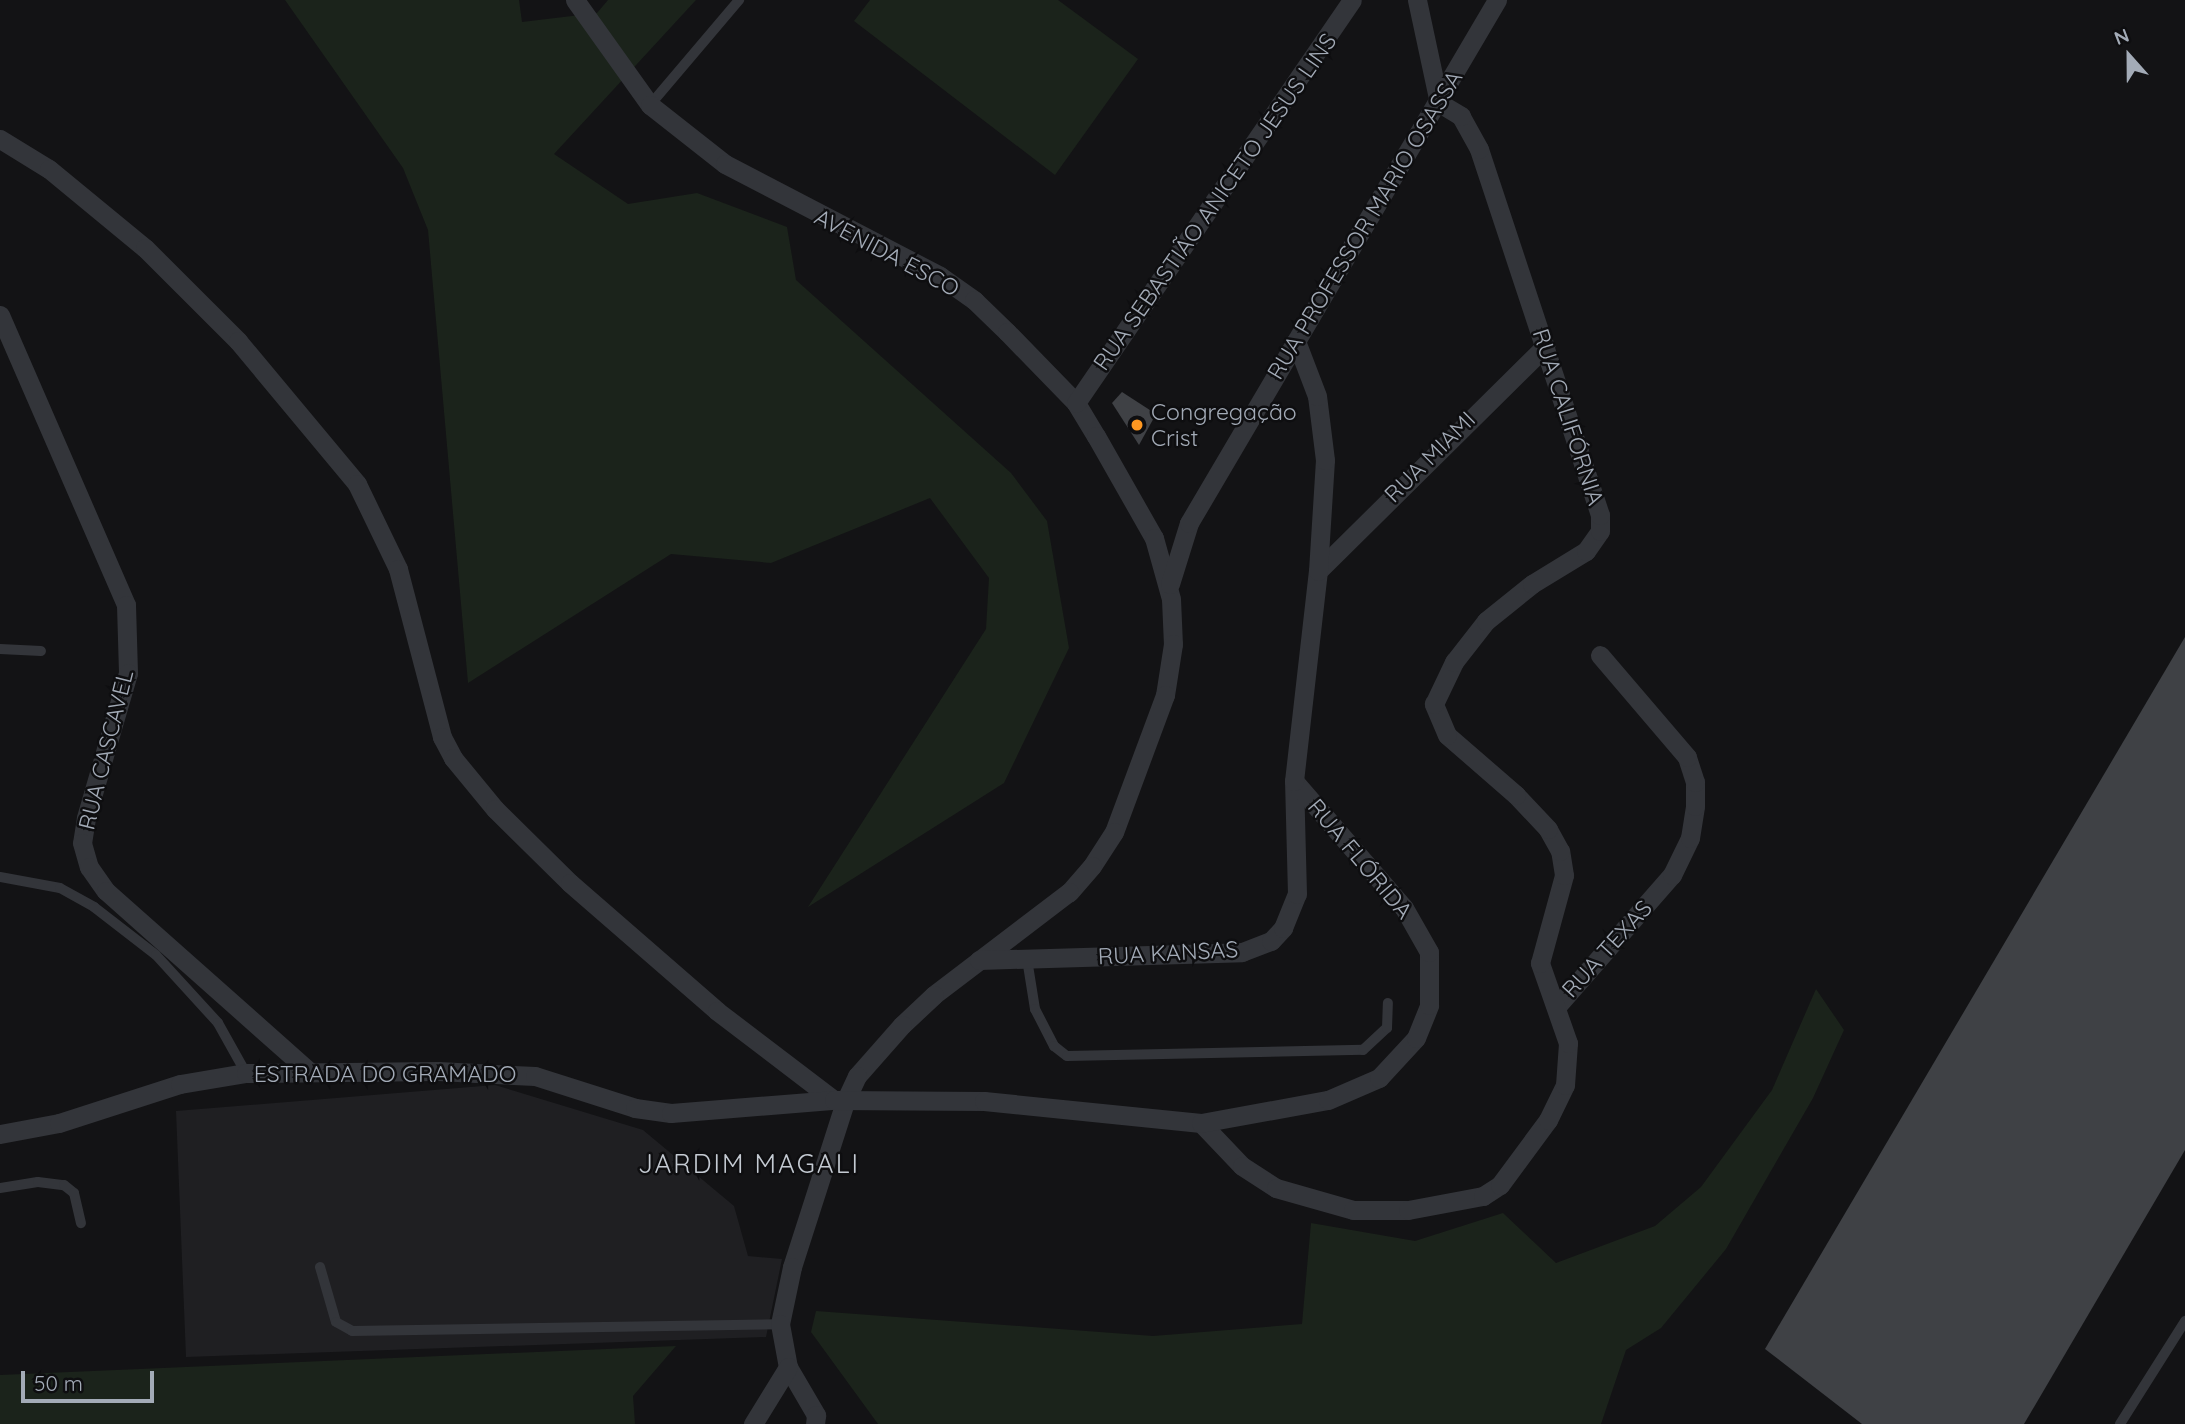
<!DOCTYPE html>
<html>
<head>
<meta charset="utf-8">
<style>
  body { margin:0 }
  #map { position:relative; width:2185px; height:1424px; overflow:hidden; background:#131315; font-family:Quicksand,sans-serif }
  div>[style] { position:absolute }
  .built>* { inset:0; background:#1f1f22 }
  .green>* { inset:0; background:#1b231b }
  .building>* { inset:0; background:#3f4145 }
  .lane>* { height:10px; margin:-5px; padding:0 5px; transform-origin:5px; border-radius:5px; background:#33353a }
  .street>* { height:19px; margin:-9.5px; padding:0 9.5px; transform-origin:9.5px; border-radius:9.5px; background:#33353a }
  .dots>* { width:19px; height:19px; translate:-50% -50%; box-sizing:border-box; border:4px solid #0e0e10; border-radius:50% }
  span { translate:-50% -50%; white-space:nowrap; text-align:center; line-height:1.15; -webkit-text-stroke:5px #0e0e10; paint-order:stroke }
  .street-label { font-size:23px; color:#a3abb7 }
  .poi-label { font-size:23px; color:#a3abb7 }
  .left { translate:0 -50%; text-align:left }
  .quarter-label { font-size:26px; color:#c4cad2; letter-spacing:2px }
  .north { position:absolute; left:2094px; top:21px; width:70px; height:70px; -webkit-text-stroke:5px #0e0e10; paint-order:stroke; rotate:339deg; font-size:19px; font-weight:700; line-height:28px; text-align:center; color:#a3abb7 }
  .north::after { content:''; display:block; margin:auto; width:24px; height:32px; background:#a3abb7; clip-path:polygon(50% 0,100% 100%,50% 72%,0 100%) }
  .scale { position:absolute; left:21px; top:1371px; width:133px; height:32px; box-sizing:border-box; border:4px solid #a3abb7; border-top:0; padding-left:9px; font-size:21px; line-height:24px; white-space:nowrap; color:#a3abb7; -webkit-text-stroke:5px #0e0e10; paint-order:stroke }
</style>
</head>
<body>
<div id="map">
  <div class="built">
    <div style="clip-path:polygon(495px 1085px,643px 1130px,734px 1206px,748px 1256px,782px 1259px,766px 1337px,186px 1357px,176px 1111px)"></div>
  </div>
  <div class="green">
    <div style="clip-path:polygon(285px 0,519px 0,522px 22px,597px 13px,608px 0,696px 0,554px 154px,628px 204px,697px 193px,787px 227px,796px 280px,1011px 473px,1047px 521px,1069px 648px,1004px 783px,808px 907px,986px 629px,989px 578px,930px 498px,771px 563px,671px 554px,468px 683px,428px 230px,403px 168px)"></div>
    <div style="clip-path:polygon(870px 0,1058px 0,1138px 59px,1055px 175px,854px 21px)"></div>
    <div style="clip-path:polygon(1816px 989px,1844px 1030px,1813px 1098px,1726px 1249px,1661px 1328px,1626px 1350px,1601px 1424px,878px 1424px,811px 1332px,816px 1311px,1153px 1336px,1302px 1324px,1311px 1223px,1415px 1241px,1503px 1213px,1556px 1263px,1655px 1226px,1701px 1187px,1772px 1090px)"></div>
    <div style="clip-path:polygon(676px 1346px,633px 1396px,635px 1424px,0 1424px,0 1375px)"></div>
  </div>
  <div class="building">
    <div style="clip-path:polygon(1122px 392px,1156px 414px,1139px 445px,1112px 403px)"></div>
    <div style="clip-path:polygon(2185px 637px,2185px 1150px,2024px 1424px,1862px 1424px,1765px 1349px)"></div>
  </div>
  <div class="lane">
    <div style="left:650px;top:105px;width:138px;rotate:-49.7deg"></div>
    <div style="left:0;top:649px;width:41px;rotate:2.8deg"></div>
    <div style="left:0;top:877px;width:61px;rotate:10.4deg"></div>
    <div style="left:60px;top:888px;width:39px;rotate:29deg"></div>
    <div style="left:94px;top:907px;width:78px;rotate:37.7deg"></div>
    <div style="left:156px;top:955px;width:92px;rotate:47.6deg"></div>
    <div style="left:218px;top:1023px;width:57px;rotate:60.8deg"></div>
    <div style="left:1027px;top:959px;width:51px;rotate:80.9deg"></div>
    <div style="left:1035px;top:1009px;width:42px;rotate:62.8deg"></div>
    <div style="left:1054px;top:1046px;width:16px;rotate:38deg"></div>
    <div style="left:1067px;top:1056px;width:296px;rotate:-1.2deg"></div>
    <div style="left:1363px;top:1050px;width:33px;rotate:-43deg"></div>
    <div style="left:1387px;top:1028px;width:25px;rotate:-88deg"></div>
    <div style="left:0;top:1188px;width:38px;rotate:-9deg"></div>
    <div style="left:38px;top:1182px;width:26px;rotate:7deg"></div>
    <div style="left:64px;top:1185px;width:13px;rotate:39deg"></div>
    <div style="left:74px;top:1193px;width:31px;rotate:77deg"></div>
    <div style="left:320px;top:1267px;width:57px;rotate:73.8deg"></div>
    <div style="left:336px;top:1322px;width:18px;rotate:29deg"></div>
    <div style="left:352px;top:1331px;width:428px;rotate:-0.9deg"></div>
    <div style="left:2120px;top:1424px;width:122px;rotate:-57.7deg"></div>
  </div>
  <div class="street">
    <div style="left:575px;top:0;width:129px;rotate:54.5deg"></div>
    <div style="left:650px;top:105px;width:95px;rotate:38.2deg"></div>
    <div style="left:725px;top:164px;width:242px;rotate:27.5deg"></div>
    <div style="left:940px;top:276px;width:42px;rotate:35.2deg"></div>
    <div style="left:974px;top:300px;width:46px;rotate:44.1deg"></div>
    <div style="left:1007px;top:332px;width:99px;rotate:45.8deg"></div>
    <div style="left:1076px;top:403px;width:39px;rotate:59deg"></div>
    <div style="left:1096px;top:436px;width:117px;rotate:60.4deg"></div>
    <div style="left:1154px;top:538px;width:63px;rotate:74.4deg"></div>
    <div style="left:1171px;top:599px;width:45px;rotate:87.5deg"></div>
    <div style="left:1173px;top:644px;width:52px;rotate:98.9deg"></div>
    <div style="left:1165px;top:695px;width:146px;rotate:110.4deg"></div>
    <div style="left:1114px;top:832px;width:40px;rotate:122.9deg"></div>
    <div style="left:1092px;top:866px;width:35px;rotate:131deg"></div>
    <div style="left:1069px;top:892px;width:170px;rotate:142.7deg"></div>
    <div style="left:934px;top:995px;width:44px;rotate:136.8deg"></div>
    <div style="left:902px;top:1025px;width:68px;rotate:131.4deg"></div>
    <div style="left:857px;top:1076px;width:29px;rotate:115deg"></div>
    <div style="left:845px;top:1102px;width:173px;rotate:107.8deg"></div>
    <div style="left:792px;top:1267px;width:58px;rotate:101.9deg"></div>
    <div style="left:780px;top:1324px;width:44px;rotate:79.5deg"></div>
    <div style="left:788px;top:1367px;width:56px;rotate:59.7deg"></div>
    <div style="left:816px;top:1415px;width:9px;rotate:96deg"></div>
    <div style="left:1417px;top:0;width:105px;rotate:77.9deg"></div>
    <div style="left:0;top:139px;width:57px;rotate:31.5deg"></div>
    <div style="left:49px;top:169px;width:124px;rotate:39.5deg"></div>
    <div style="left:145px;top:248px;width:132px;rotate:45deg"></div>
    <div style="left:238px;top:341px;width:186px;rotate:50.2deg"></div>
    <div style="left:357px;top:484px;width:94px;rotate:64.2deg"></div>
    <div style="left:398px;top:569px;width:174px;rotate:75.3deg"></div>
    <div style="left:442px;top:737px;width:24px;rotate:62deg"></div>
    <div style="left:453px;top:758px;width:66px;rotate:50.5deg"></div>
    <div style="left:495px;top:809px;width:105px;rotate:44.6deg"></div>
    <div style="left:570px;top:883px;width:195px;rotate:41deg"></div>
    <div style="left:717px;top:1011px;width:147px;rotate:37.3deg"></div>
    <div style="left:0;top:315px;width:316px;rotate:66.5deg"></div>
    <div style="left:126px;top:605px;width:68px;rotate:88.3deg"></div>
    <div style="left:128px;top:673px;width:151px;rotate:106.2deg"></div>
    <div style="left:86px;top:818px;width:25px;rotate:99deg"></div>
    <div style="left:82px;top:843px;width:25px;rotate:74deg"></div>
    <div style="left:89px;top:867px;width:29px;rotate:55deg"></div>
    <div style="left:106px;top:891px;width:273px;rotate:41.6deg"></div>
    <div style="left:1076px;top:403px;width:488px;rotate:-55.6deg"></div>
    <div style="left:1318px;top:571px;width:320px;rotate:-44.7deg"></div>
    <div style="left:1170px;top:584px;width:64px;rotate:-72.7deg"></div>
    <div style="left:1189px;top:523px;width:607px;rotate:-59.51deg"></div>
    <div style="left:979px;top:960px;width:263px;rotate:-1.7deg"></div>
    <div style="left:1242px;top:952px;width:31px;rotate:-21deg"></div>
    <div style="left:1271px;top:941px;width:18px;rotate:-47deg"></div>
    <div style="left:1283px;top:928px;width:37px;rotate:-68deg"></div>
    <div style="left:1297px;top:894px;width:113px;rotate:-91.5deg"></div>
    <div style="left:1558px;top:1005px;width:173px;rotate:-48.8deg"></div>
    <div style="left:1672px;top:875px;width:41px;rotate:-64.1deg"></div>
    <div style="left:1690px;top:838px;width:32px;rotate:-81deg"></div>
    <div style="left:1695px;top:806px;width:24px;rotate:-90deg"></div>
    <div style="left:1695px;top:782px;width:26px;rotate:-108deg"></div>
    <div style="left:1687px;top:757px;width:134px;rotate:-130.5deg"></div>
    <div style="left:1201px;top:1123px;width:59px;rotate:46.4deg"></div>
    <div style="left:1242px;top:1166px;width:40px;rotate:32.9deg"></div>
    <div style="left:1276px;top:1188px;width:80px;rotate:15.9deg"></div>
    <div style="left:1353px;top:1210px;width:55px"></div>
    <div style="left:1408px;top:1210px;width:76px;rotate:-10.6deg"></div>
    <div style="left:1483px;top:1196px;width:20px;rotate:-33deg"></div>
    <div style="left:1500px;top:1185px;width:81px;rotate:-53.6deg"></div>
    <div style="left:1548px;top:1120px;width:39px;rotate:-64deg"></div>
    <div style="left:1565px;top:1085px;width:42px;rotate:-85.9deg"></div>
    <div style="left:1568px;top:1043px;width:85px;rotate:-109.3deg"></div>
    <div style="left:1540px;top:963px;width:91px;rotate:-74.7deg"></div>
    <div style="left:1564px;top:875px;width:24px;rotate:-99deg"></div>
    <div style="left:1560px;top:851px;width:25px;rotate:-119deg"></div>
    <div style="left:1548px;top:829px;width:47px;rotate:-133.3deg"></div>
    <div style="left:1516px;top:795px;width:91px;rotate:-139deg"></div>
    <div style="left:1447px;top:735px;width:34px;rotate:-113deg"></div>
    <div style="left:1434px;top:704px;width:47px;rotate:-64.5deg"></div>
    <div style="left:1454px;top:662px;width:52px;rotate:-52deg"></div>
    <div style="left:1486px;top:621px;width:59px;rotate:-38.8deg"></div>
    <div style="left:1532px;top:584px;width:63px;rotate:-31.4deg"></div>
    <div style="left:1586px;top:551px;width:24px;rotate:-55deg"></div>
    <div style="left:1600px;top:531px;width:16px;rotate:-90deg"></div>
    <div style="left:1600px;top:515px;width:385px;rotate:-108.3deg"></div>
    <div style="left:1479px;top:149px;width:38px;rotate:-119deg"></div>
    <div style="left:1461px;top:116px;width:26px;rotate:-149deg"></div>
    <div style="left:0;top:1134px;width:60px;rotate:-10.6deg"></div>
    <div style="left:59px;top:1123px;width:127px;rotate:-17.9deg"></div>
    <div style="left:180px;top:1084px;width:67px;rotate:-9.5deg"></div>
    <div style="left:246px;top:1073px;width:192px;rotate:-0.6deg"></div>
    <div style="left:438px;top:1071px;width:97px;rotate:3deg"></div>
    <div style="left:535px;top:1076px;width:105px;rotate:17.7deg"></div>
    <div style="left:635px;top:1108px;width:36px;rotate:8deg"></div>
    <div style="left:671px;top:1113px;width:164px;rotate:-4.6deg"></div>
    <div style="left:834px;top:1100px;width:150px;rotate:0.4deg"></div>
    <div style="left:984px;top:1101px;width:218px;rotate:5.8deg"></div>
    <div style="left:1201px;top:1123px;width:129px;rotate:-10.3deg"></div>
    <div style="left:1328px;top:1100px;width:56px;rotate:-23.3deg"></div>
    <div style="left:1379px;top:1078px;width:54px;rotate:-47.2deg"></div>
    <div style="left:1416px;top:1038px;width:35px;rotate:-68deg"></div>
    <div style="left:1429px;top:1005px;width:53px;rotate:-90deg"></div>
    <div style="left:1429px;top:952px;width:51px;rotate:-119.6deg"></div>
    <div style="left:1404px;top:908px;width:168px;rotate:-130.9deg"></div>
    <div style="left:1294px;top:781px;width:211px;rotate:-83.5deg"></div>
    <div style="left:1318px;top:571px;width:111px;rotate:-86.4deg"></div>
    <div style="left:1325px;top:460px;width:64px;rotate:-97.1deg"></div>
    <div style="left:1317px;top:396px;width:59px;rotate:-110.9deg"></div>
    <div style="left:753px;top:1424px;width:67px;rotate:-58.4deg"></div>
  </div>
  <div class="dots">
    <div style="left:1137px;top:425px;background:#ff9821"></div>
  </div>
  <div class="street-label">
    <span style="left:1215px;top:202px;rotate:-55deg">RUA SEBASTIÃO ANICETO JESUS LINS</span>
    <span style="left:1365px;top:225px;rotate:-59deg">RUA PROFESSOR MARIO OSASSA</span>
    <span style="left:887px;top:253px;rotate:28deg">AVENIDA ESCO</span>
    <span style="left:1568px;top:417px;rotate:72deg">RUA CALIFÓRNIA</span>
    <span style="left:1430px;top:457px;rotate:-45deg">RUA MIAMI</span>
    <span style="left:106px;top:750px;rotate:-76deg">RUA CASCAVEL</span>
    <span style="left:1360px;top:859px;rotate:50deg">RUA FLÓRIDA</span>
    <span style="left:1607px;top:949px;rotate:-48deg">RUA TEXAS</span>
    <span style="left:1168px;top:953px;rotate:-3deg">RUA KANSAS</span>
    <span style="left:385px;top:1074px">ESTRADA DO GRAMADO</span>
  </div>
  <div class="poi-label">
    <span class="left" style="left:1151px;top:425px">Congregação<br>Crist</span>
  </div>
  <div class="quarter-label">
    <span style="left:749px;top:1164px">JARDIM MAGALI</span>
  </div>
  <div class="north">N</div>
  <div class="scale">50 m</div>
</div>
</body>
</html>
